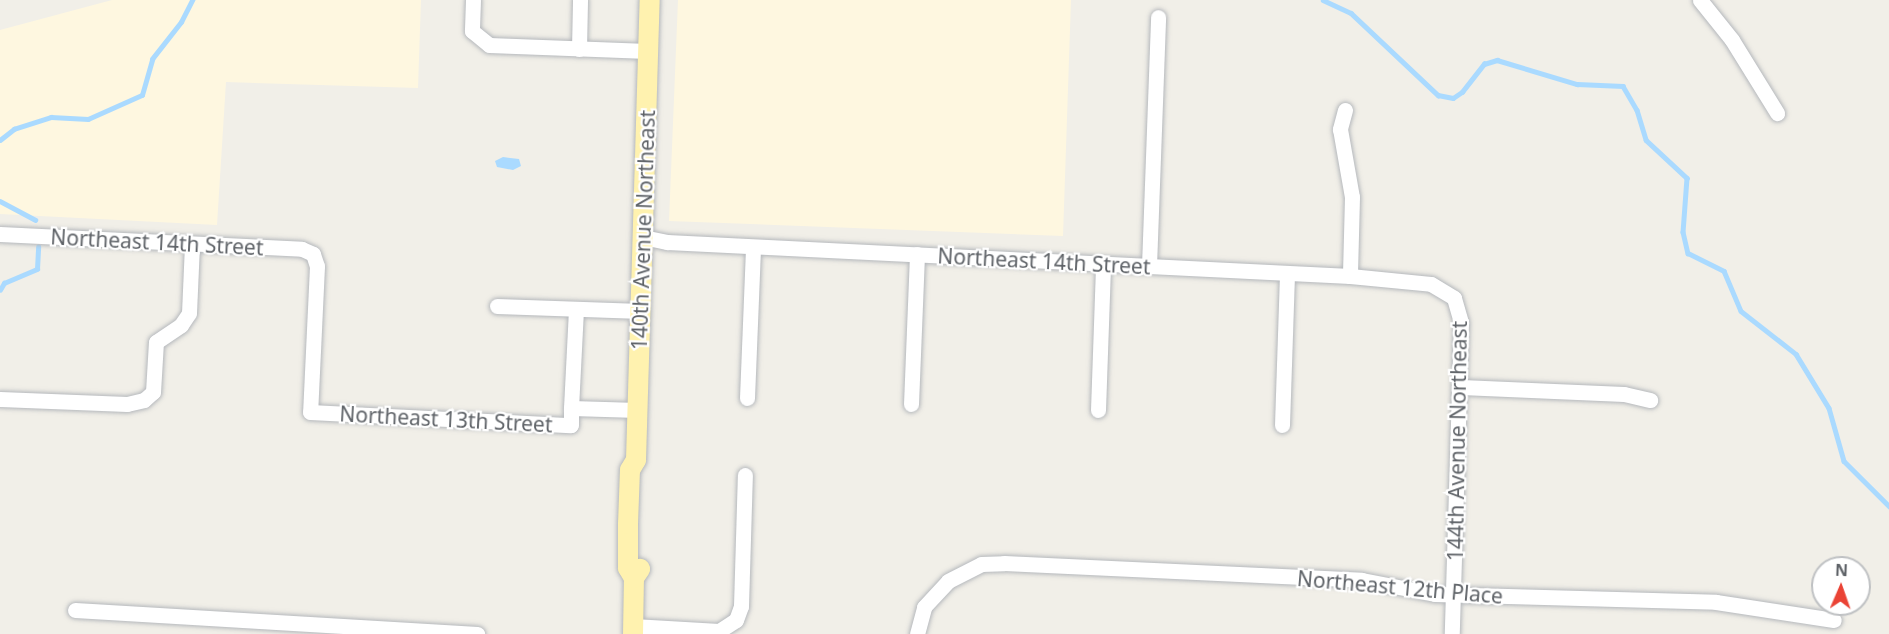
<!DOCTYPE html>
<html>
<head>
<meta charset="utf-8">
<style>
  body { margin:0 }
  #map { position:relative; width:1889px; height:634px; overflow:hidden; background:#f1efe8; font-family:"Noto Sans",sans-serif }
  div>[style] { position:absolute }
  .commercial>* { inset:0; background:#fef7e0 }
  .water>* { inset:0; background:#aadaff }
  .stream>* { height:4.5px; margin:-2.25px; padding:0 2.25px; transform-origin:2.25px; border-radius:2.25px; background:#aadaff }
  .roads { filter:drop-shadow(0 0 2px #b5b8bc) drop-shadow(0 0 2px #b5b8bc) }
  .minor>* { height:15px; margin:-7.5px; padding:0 7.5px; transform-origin:7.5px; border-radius:7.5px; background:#fff }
  .major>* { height:20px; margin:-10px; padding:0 10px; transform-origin:10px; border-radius:10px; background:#fff2af }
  span { translate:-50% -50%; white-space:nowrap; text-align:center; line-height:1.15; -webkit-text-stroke:4.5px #fff; paint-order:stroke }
  .street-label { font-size:21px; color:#5f6368 }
  .north { position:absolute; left:1811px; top:556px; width:60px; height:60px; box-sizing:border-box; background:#fff; border:2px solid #bfc1c3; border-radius:50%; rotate:2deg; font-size:16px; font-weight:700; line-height:24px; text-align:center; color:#5f6368 }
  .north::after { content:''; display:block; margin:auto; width:21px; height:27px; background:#ea4335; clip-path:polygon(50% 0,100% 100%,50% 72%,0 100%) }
</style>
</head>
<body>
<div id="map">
  <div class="commercial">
    <div style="clip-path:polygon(112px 0,421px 0,418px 88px,226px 82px,217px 225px,0 214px,0 30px)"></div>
    <div style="clip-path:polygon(678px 0,1071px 0,1063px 236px,669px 221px)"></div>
  </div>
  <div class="water">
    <div style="clip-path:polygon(503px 157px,519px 159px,521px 166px,513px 170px,497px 167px,495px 161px)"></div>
  </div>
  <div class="stream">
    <div style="left:1323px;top:0;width:31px;rotate:25deg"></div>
    <div style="left:1351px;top:13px;width:120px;rotate:43.3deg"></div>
    <div style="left:1438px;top:95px;width:15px;rotate:11deg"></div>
    <div style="left:1453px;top:98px;width:11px;rotate:-34deg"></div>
    <div style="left:1462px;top:92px;width:36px;rotate:-52deg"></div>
    <div style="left:1484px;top:64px;width:14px;rotate:-17deg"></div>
    <div style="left:1497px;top:60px;width:84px;rotate:16.7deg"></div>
    <div style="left:1577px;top:84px;width:46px;rotate:2.5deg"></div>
    <div style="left:1623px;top:86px;width:28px;rotate:60deg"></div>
    <div style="left:1637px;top:110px;width:31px;rotate:73deg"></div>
    <div style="left:1646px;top:140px;width:56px;rotate:42.8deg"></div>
    <div style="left:1687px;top:178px;width:54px;rotate:94.2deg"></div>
    <div style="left:1683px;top:232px;width:22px;rotate:77deg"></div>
    <div style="left:1688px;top:253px;width:40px;rotate:26.6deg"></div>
    <div style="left:1724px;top:271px;width:43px;rotate:67deg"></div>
    <div style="left:1741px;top:311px;width:70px;rotate:38deg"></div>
    <div style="left:1796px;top:354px;width:63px;rotate:58.6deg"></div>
    <div style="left:1829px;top:408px;width:55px;rotate:74.2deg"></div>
    <div style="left:1844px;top:461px;width:64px;rotate:45deg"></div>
    <div style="left:0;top:140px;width:18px;rotate:-38deg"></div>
    <div style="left:14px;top:129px;width:39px;rotate:-18deg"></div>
    <div style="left:51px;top:117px;width:37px;rotate:3deg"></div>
    <div style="left:88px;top:119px;width:59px;rotate:-24deg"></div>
    <div style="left:142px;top:95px;width:37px;rotate:-74deg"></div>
    <div style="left:152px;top:59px;width:47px;rotate:-51.9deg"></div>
    <div style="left:181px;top:22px;width:25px;rotate:-63deg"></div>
    <div style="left:0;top:201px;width:40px;rotate:28deg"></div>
    <div style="left:0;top:290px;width:8px;rotate:-60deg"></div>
    <div style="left:4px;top:283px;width:36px;rotate:-23deg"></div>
    <div style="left:37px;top:269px;width:22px;rotate:-87deg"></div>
  </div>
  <div class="roads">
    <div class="minor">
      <div style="left:473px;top:0;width:31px;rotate:92deg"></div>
      <div style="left:472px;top:31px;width:22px;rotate:39deg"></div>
      <div style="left:489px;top:45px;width:159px;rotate:2.2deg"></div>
      <div style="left:1700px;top:0;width:51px;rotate:51.3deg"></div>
      <div style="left:1732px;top:40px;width:86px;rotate:58.3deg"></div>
      <div style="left:579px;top:49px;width:49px;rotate:-88.8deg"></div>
      <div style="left:1345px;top:110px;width:20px;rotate:105deg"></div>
      <div style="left:1340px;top:129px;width:69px;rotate:80deg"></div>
      <div style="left:1352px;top:197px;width:79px;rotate:91.5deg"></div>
      <div style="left:0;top:234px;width:302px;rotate:2.8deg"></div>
      <div style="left:302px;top:249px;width:12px;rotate:24deg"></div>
      <div style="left:313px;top:254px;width:13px;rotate:72deg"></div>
      <div style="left:317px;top:266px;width:146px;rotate:92.7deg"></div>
      <div style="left:310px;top:412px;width:261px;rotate:2.9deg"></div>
      <div style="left:571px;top:425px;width:17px;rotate:-90deg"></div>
      <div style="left:571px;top:408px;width:67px;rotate:1.7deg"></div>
      <div style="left:643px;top:237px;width:25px;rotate:12deg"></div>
      <div style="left:667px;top:242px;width:684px;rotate:2.85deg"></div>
      <div style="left:1350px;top:276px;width:81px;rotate:5.6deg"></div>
      <div style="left:1431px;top:284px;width:27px;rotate:31deg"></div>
      <div style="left:1454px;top:298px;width:25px;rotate:74deg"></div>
      <div style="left:1461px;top:322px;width:312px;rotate:91.7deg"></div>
      <div style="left:1149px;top:266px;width:249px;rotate:-87.9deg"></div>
      <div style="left:497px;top:306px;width:144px;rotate:2deg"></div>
      <div style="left:1461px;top:387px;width:163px;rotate:2.5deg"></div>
      <div style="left:1624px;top:394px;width:27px;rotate:13deg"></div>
      <div style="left:747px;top:398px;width:151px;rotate:-87.7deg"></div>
      <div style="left:0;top:399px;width:127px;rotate:2.3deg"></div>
      <div style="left:127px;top:404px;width:17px;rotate:-13deg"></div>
      <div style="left:144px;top:400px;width:12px;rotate:-42deg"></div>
      <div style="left:153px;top:392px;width:50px;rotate:-86.6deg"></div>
      <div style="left:156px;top:342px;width:30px;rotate:-34deg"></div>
      <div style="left:181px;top:325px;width:14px;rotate:-56deg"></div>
      <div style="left:189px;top:313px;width:69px;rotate:-87.5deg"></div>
      <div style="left:911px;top:404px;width:150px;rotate:-87.7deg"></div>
      <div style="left:571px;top:408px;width:99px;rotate:-87.1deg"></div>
      <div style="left:1098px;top:410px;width:146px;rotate:-88deg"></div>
      <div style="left:1282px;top:425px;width:151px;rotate:-88.1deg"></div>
      <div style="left:75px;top:610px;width:403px;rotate:3.4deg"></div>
      <div style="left:633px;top:626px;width:86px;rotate:3.3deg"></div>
      <div style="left:719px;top:631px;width:20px;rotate:-33deg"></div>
      <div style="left:736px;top:620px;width:15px;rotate:-70deg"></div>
      <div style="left:741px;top:606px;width:131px;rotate:-88.3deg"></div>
      <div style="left:917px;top:634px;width:28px;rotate:-75deg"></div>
      <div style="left:924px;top:607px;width:35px;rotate:-47deg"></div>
      <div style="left:948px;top:581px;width:37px;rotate:-27deg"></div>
      <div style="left:981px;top:564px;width:23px;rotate:-2deg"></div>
      <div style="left:1004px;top:563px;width:358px;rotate:2.7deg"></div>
      <div style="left:1362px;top:580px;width:74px;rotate:10.9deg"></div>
      <div style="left:1435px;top:594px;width:281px;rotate:1.6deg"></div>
      <div style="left:1716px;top:602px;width:119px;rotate:8.7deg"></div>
    </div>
    <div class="major">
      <div style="left:634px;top:578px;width:12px;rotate:-121deg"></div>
      <div style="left:628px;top:568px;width:44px;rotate:-90deg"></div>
      <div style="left:628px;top:524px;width:54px;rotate:-87.9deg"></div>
      <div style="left:630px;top:470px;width:12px;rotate:-59deg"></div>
      <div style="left:636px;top:460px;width:460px;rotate:-88.3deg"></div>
      <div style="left:633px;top:634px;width:56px;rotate:-89deg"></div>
      <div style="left:634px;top:578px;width:11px;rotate:-56deg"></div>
    </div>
  </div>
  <div class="street-label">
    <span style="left:643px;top:230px;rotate:-88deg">140th Avenue Northeast</span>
    <span style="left:157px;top:242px;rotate:3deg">Northeast 14th Street</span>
    <span style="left:1044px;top:261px;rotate:3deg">Northeast 14th Street</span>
    <span style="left:446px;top:419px;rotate:3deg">Northeast 13th Street</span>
    <span style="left:1457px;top:441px;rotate:-89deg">144th Avenue Northeast</span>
    <span style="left:1400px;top:587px;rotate:5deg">Northeast 12th Place</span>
  </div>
  <div class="north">N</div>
</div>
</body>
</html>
